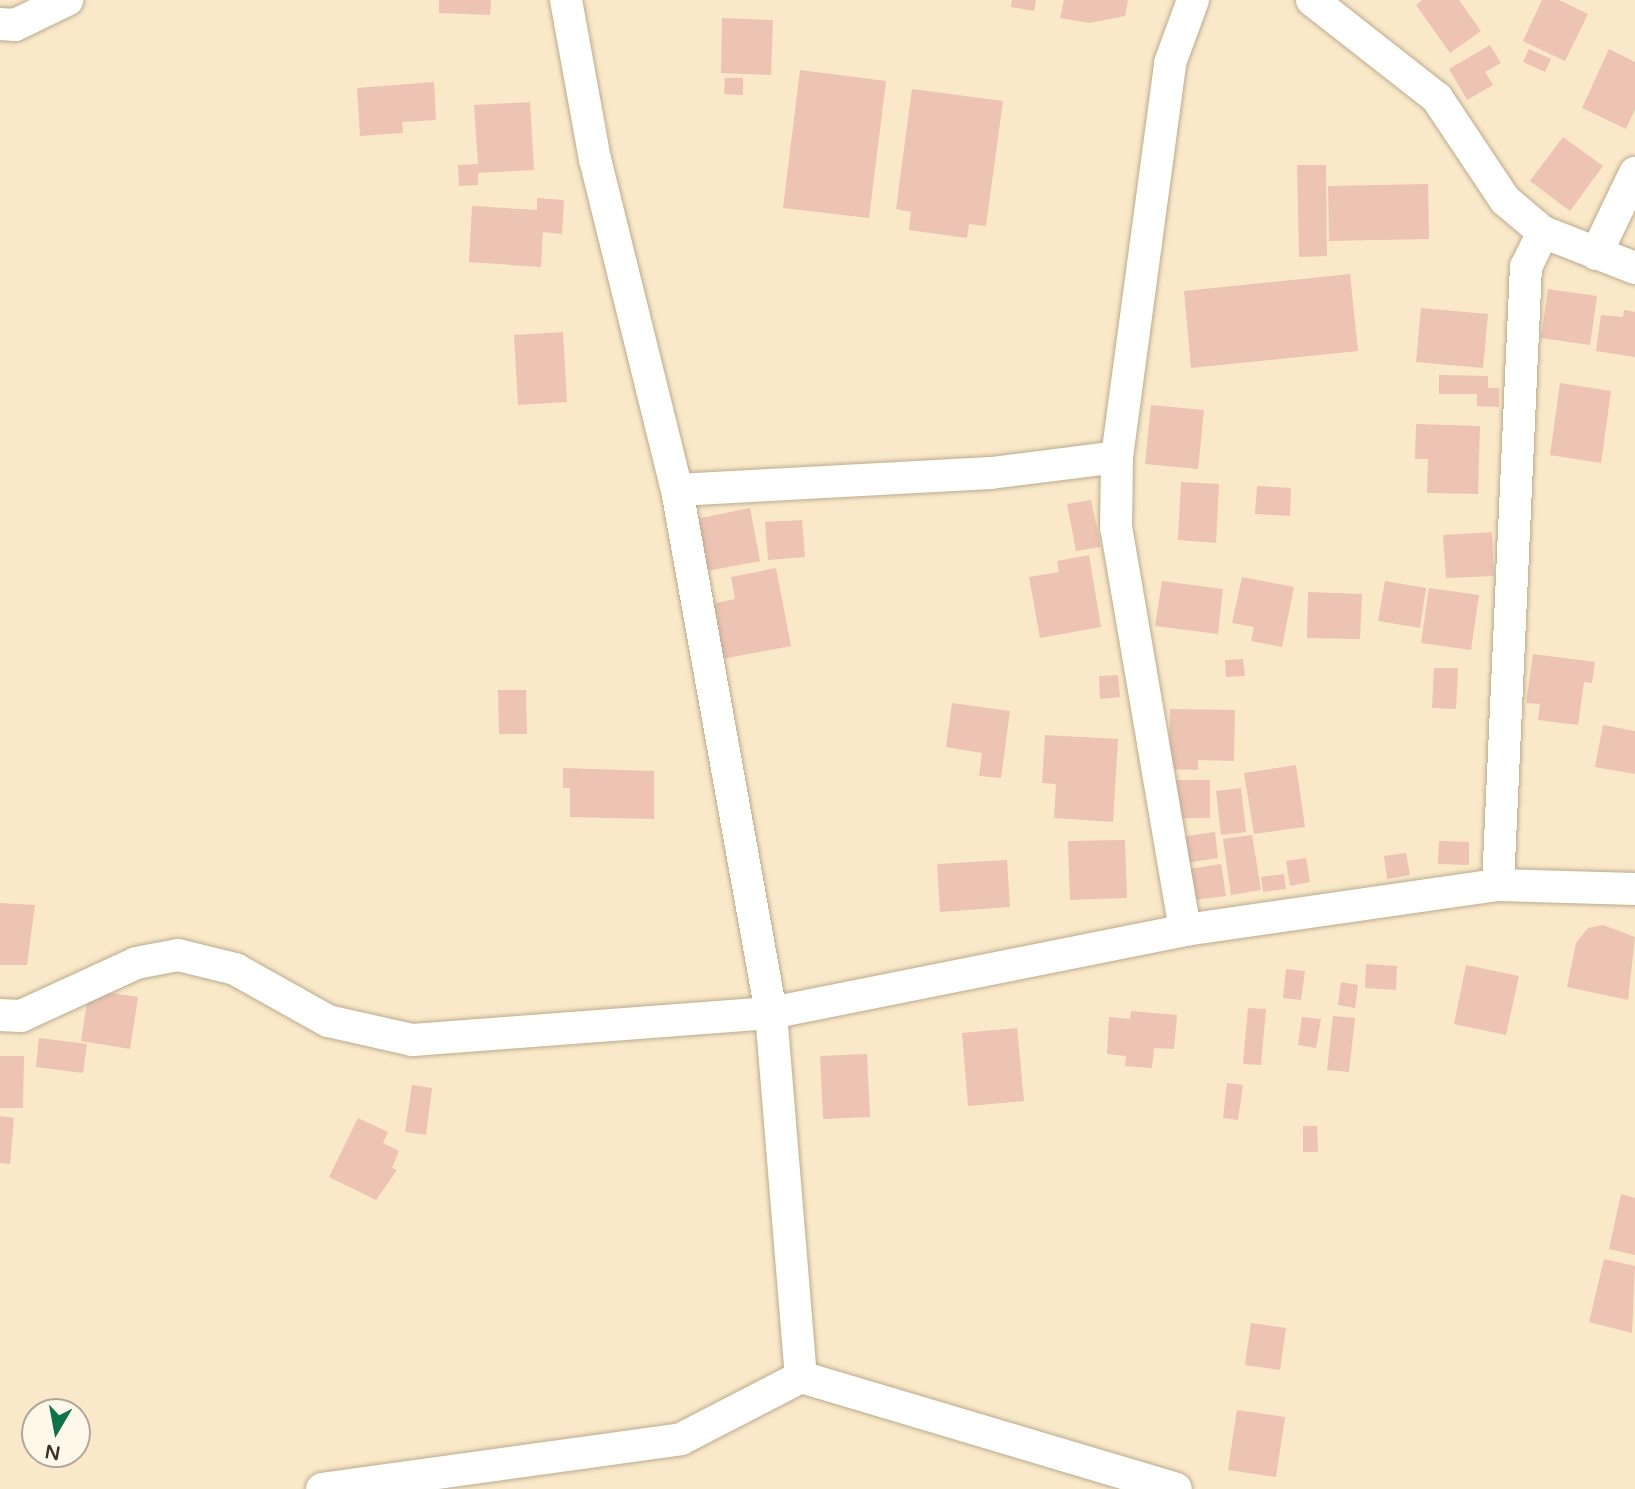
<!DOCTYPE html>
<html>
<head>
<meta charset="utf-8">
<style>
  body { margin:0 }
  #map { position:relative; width:1635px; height:1489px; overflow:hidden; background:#fae9c8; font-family:"Varela Round",sans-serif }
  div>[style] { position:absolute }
  .building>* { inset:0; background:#edc3b3 }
  .roads { filter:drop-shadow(0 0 2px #bbab8c) drop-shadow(0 0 2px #bbab8c) }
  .street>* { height:32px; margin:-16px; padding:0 16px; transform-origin:16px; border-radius:16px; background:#fff }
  span { translate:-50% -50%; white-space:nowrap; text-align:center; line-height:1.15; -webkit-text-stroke:5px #fef7ea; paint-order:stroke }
  .north { position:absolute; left:21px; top:1398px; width:70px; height:70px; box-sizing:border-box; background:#fef7ea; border:2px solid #afa89c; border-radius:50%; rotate:190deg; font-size:19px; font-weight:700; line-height:28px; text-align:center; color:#393226 }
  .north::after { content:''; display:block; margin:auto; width:24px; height:32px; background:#0d734a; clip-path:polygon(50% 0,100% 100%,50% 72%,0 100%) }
</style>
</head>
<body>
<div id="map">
  <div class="building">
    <div style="clip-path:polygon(439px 0,491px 0,490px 15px,439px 13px)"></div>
    <div style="clip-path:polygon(1012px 0,1036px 0,1034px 11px,1011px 7px)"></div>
    <div style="clip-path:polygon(1064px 0,1128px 0,1125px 16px,1089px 23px,1060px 18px)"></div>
    <div style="clip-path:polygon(1422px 0,1459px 0,1481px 31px,1450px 53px,1416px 5px)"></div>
    <div style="clip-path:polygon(1542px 0,1559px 0,1588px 14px,1565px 61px,1523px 41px)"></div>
    <div style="clip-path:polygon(722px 18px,773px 20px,771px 75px,721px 73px)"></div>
    <div style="clip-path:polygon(1490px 45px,1501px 63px,1485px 72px,1493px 85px,1467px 100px,1449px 69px)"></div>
    <div style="clip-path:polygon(1529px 49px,1551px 59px,1545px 72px,1523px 62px)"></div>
    <div style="clip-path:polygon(1609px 49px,1635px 62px,1635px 109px,1626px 129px,1582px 108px)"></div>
    <div style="clip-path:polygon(800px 70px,886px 81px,869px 218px,783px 208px)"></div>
    <div style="clip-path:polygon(725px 78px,743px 78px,743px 95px,724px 94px)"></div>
    <div style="clip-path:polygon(434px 82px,436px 120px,402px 122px,403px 133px,360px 136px,357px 88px)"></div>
    <div style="clip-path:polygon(912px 89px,1003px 101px,986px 226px,969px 224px,967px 238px,909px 230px,911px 212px,896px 209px)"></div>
    <div style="clip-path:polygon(530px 102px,534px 170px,478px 173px,478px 185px,459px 186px,458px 165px,478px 164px,474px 105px)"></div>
    <div style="clip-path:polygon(1563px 137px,1603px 166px,1570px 211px,1530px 181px)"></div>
    <div style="clip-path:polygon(1297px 165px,1326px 165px,1327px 256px,1299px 257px)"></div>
    <div style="clip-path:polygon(1428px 184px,1429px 239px,1329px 241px,1328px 186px)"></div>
    <div style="clip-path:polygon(537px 198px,564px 200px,562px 234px,543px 232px,541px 267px,469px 262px,472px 206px,537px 210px)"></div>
    <div style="clip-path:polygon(1350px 274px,1358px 351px,1191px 368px,1184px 291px)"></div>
    <div style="clip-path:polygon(1548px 289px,1597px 296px,1590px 345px,1541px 338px)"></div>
    <div style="clip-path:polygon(1421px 308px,1488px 314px,1483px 368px,1416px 362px)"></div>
    <div style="clip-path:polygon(1624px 310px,1635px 312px,1635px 357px,1596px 351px,1601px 315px,1623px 317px)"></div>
    <div style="clip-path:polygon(563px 332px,567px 402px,518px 405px,514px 335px)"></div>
    <div style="clip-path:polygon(1439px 375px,1488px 376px,1488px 388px,1499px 388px,1499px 407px,1477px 406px,1477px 394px,1439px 394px)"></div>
    <div style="clip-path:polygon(1560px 383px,1611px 391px,1601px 463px,1550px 455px)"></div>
    <div style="clip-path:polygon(1151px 405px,1204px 410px,1198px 469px,1145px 464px)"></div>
    <div style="clip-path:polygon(1416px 424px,1480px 426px,1478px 494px,1427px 493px,1428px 459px,1415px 459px)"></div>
    <div style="clip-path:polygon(1181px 482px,1219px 484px,1216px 543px,1178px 540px)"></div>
    <div style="clip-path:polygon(1257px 486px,1291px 488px,1290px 516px,1255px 514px)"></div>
    <div style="clip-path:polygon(1091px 500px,1101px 547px,1076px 551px,1067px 504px)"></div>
    <div style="clip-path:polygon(750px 508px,760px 561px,702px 572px,691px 520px)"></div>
    <div style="clip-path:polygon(802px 520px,805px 557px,768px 560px,765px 522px)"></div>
    <div style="clip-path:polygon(1492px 532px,1494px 576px,1446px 578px,1443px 535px)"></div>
    <div style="clip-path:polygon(1089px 555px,1101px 627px,1040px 638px,1029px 577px,1059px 572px,1057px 561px)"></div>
    <div style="clip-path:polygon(776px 568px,791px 646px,717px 660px,706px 605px,735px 599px,731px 577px)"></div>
    <div style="clip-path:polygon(1242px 577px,1294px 587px,1282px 647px,1251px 641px,1254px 627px,1232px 623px)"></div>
    <div style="clip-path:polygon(1162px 581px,1223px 589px,1218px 634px,1155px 626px)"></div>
    <div style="clip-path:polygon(1385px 581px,1426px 588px,1420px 628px,1378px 621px)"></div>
    <div style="clip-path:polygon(1429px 588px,1479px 595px,1471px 650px,1421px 643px)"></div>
    <div style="clip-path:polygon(1308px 592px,1362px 594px,1360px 639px,1307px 638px)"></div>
    <div style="clip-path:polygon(1533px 654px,1595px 662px,1592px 683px,1584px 682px,1578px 725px,1538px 720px,1540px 704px,1526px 703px)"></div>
    <div style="clip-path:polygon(1243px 659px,1245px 676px,1226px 677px,1225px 660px)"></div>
    <div style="clip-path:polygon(1434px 668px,1458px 668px,1456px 709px,1432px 708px)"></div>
    <div style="clip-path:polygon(1118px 675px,1120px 697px,1100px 699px,1099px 676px)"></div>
    <div style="clip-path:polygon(498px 690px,526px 690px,527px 734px,499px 734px)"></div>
    <div style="clip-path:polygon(952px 703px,1010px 711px,1001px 778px,979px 776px,982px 753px,946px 747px)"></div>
    <div style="clip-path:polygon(1170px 709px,1235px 710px,1234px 761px,1198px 760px,1198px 770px,1169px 769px)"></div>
    <div style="clip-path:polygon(1603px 725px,1635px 731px,1635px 774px,1595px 767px)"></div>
    <div style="clip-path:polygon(1045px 735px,1118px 739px,1113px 822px,1054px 818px,1056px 784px,1042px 783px)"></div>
    <div style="clip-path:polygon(1296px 765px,1305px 827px,1254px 834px,1244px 773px)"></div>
    <div style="clip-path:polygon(563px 768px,654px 771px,654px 819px,570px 817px,570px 788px,563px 788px)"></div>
    <div style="clip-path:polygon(1170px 780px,1210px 780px,1210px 818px,1170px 818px)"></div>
    <div style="clip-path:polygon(1241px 788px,1246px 832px,1221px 835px,1216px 791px)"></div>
    <div style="clip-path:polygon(1215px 832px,1218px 858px,1178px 864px,1174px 838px)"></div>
    <div style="clip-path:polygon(1252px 835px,1261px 890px,1231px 895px,1223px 839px)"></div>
    <div style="clip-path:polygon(1125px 840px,1127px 898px,1070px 900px,1068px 841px)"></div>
    <div style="clip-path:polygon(1439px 841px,1469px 842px,1469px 865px,1438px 864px)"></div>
    <div style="clip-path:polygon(1406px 853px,1410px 875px,1387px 879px,1384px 856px)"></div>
    <div style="clip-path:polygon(1306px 858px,1310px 882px,1290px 886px,1286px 861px)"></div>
    <div style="clip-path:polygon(1007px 860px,1010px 907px,940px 912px,937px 864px)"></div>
    <div style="clip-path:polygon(1221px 864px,1226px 896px,1187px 901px,1183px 870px)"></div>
    <div style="clip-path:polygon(1284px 874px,1286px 889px,1263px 892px,1261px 877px)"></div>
    <div style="clip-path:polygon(0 903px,35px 905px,27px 965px,0 965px)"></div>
    <div style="clip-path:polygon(1603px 925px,1635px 937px,1628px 1000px,1567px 987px,1576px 943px,1588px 928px)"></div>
    <div style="clip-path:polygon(1366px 964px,1397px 966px,1396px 990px,1365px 988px)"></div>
    <div style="clip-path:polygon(1466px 965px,1519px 976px,1506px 1035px,1454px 1024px)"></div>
    <div style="clip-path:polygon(1286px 969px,1305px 971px,1301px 1000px,1283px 998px)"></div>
    <div style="clip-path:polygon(1341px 982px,1358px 985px,1355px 1008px,1338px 1005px)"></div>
    <div style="clip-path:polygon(89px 990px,138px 997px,130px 1049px,81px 1041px)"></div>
    <div style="clip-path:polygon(1248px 1008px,1266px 1009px,1261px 1065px,1243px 1064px)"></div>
    <div style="clip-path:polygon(1131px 1011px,1177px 1015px,1174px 1049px,1154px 1048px,1152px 1068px,1125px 1066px,1126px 1056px,1107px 1054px,1109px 1017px,1130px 1019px)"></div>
    <div style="clip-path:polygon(1333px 1016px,1355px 1018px,1349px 1072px,1327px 1070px)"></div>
    <div style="clip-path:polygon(1302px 1017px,1321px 1019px,1316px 1048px,1298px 1045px)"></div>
    <div style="clip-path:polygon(1017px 1028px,1024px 1101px,968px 1106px,962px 1033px)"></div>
    <div style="clip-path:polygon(39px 1038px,87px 1044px,83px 1073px,36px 1067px)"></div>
    <div style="clip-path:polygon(867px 1054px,870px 1117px,823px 1119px,820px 1056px)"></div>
    <div style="clip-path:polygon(0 1056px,24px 1056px,23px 1108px,0 1108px)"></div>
    <div style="clip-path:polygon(1227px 1083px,1243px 1085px,1238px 1120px,1223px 1118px)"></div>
    <div style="clip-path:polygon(412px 1085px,432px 1088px,426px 1135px,405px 1132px)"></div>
    <div style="clip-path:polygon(0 1116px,14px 1118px,10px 1164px,0 1163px)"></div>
    <div style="clip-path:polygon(358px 1118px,388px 1132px,383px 1143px,399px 1151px,392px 1168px,397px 1170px,376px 1200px,329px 1177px)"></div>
    <div style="clip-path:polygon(1303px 1126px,1317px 1126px,1318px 1152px,1303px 1152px)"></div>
    <div style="clip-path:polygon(1621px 1194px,1635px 1198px,1635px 1255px,1609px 1249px)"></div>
    <div style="clip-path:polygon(1604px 1259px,1635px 1266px,1632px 1333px,1589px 1322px)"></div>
    <div style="clip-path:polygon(1251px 1323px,1286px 1328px,1280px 1370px,1245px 1365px)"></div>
    <div style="clip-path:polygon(1237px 1410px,1285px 1417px,1276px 1477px,1228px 1470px)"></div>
  </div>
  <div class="roads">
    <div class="street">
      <div style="left:566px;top:0;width:162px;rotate:79.7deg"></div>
      <div style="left:595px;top:159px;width:341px;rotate:76.1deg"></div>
      <div style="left:677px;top:490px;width:531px;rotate:79.81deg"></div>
      <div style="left:771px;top:1013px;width:365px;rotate:85.3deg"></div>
      <div style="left:1312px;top:0;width:159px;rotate:38.1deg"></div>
      <div style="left:1437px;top:98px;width:123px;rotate:56.3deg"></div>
      <div style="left:1505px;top:200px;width:50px;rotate:40.1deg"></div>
      <div style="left:1543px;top:232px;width:99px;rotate:21.4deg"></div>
      <div style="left:0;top:24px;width:15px;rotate:4deg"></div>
      <div style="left:15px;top:25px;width:58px;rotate:-25.7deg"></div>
      <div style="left:1596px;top:254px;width:90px;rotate:-64.3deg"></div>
      <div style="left:677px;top:490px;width:314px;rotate:-3.1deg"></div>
      <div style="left:991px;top:473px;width:127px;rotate:-7.2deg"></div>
      <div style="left:1498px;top:885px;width:619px;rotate:-87.41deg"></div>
      <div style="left:1526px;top:267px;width:39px;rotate:-64deg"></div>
      <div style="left:1185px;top:930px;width:408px;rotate:-99.7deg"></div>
      <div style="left:1116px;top:528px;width:71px;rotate:-89.2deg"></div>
      <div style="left:1117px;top:457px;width:398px;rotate:-82.3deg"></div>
      <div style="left:1170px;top:63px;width:67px;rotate:-69.9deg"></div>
      <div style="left:0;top:1015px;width:21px;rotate:3deg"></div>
      <div style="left:21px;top:1016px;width:127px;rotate:-24.7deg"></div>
      <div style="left:136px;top:963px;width:43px;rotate:-10.8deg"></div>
      <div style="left:178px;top:955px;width:59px;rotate:13.8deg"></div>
      <div style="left:235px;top:969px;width:107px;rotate:29.2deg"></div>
      <div style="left:328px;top:1021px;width:86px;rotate:12.7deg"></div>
      <div style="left:412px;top:1040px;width:360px;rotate:-4.3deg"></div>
      <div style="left:771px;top:1013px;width:422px;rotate:-11.3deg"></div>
      <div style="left:1185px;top:930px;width:316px;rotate:-8.2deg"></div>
      <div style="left:1498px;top:885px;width:137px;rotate:1.7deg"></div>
      <div style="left:322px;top:1489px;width:362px;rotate:-7.9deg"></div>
      <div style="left:681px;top:1439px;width:135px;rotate:-27.3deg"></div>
      <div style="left:801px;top:1377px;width:391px;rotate:16.6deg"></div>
    </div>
  </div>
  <div class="north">N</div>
</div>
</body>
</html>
